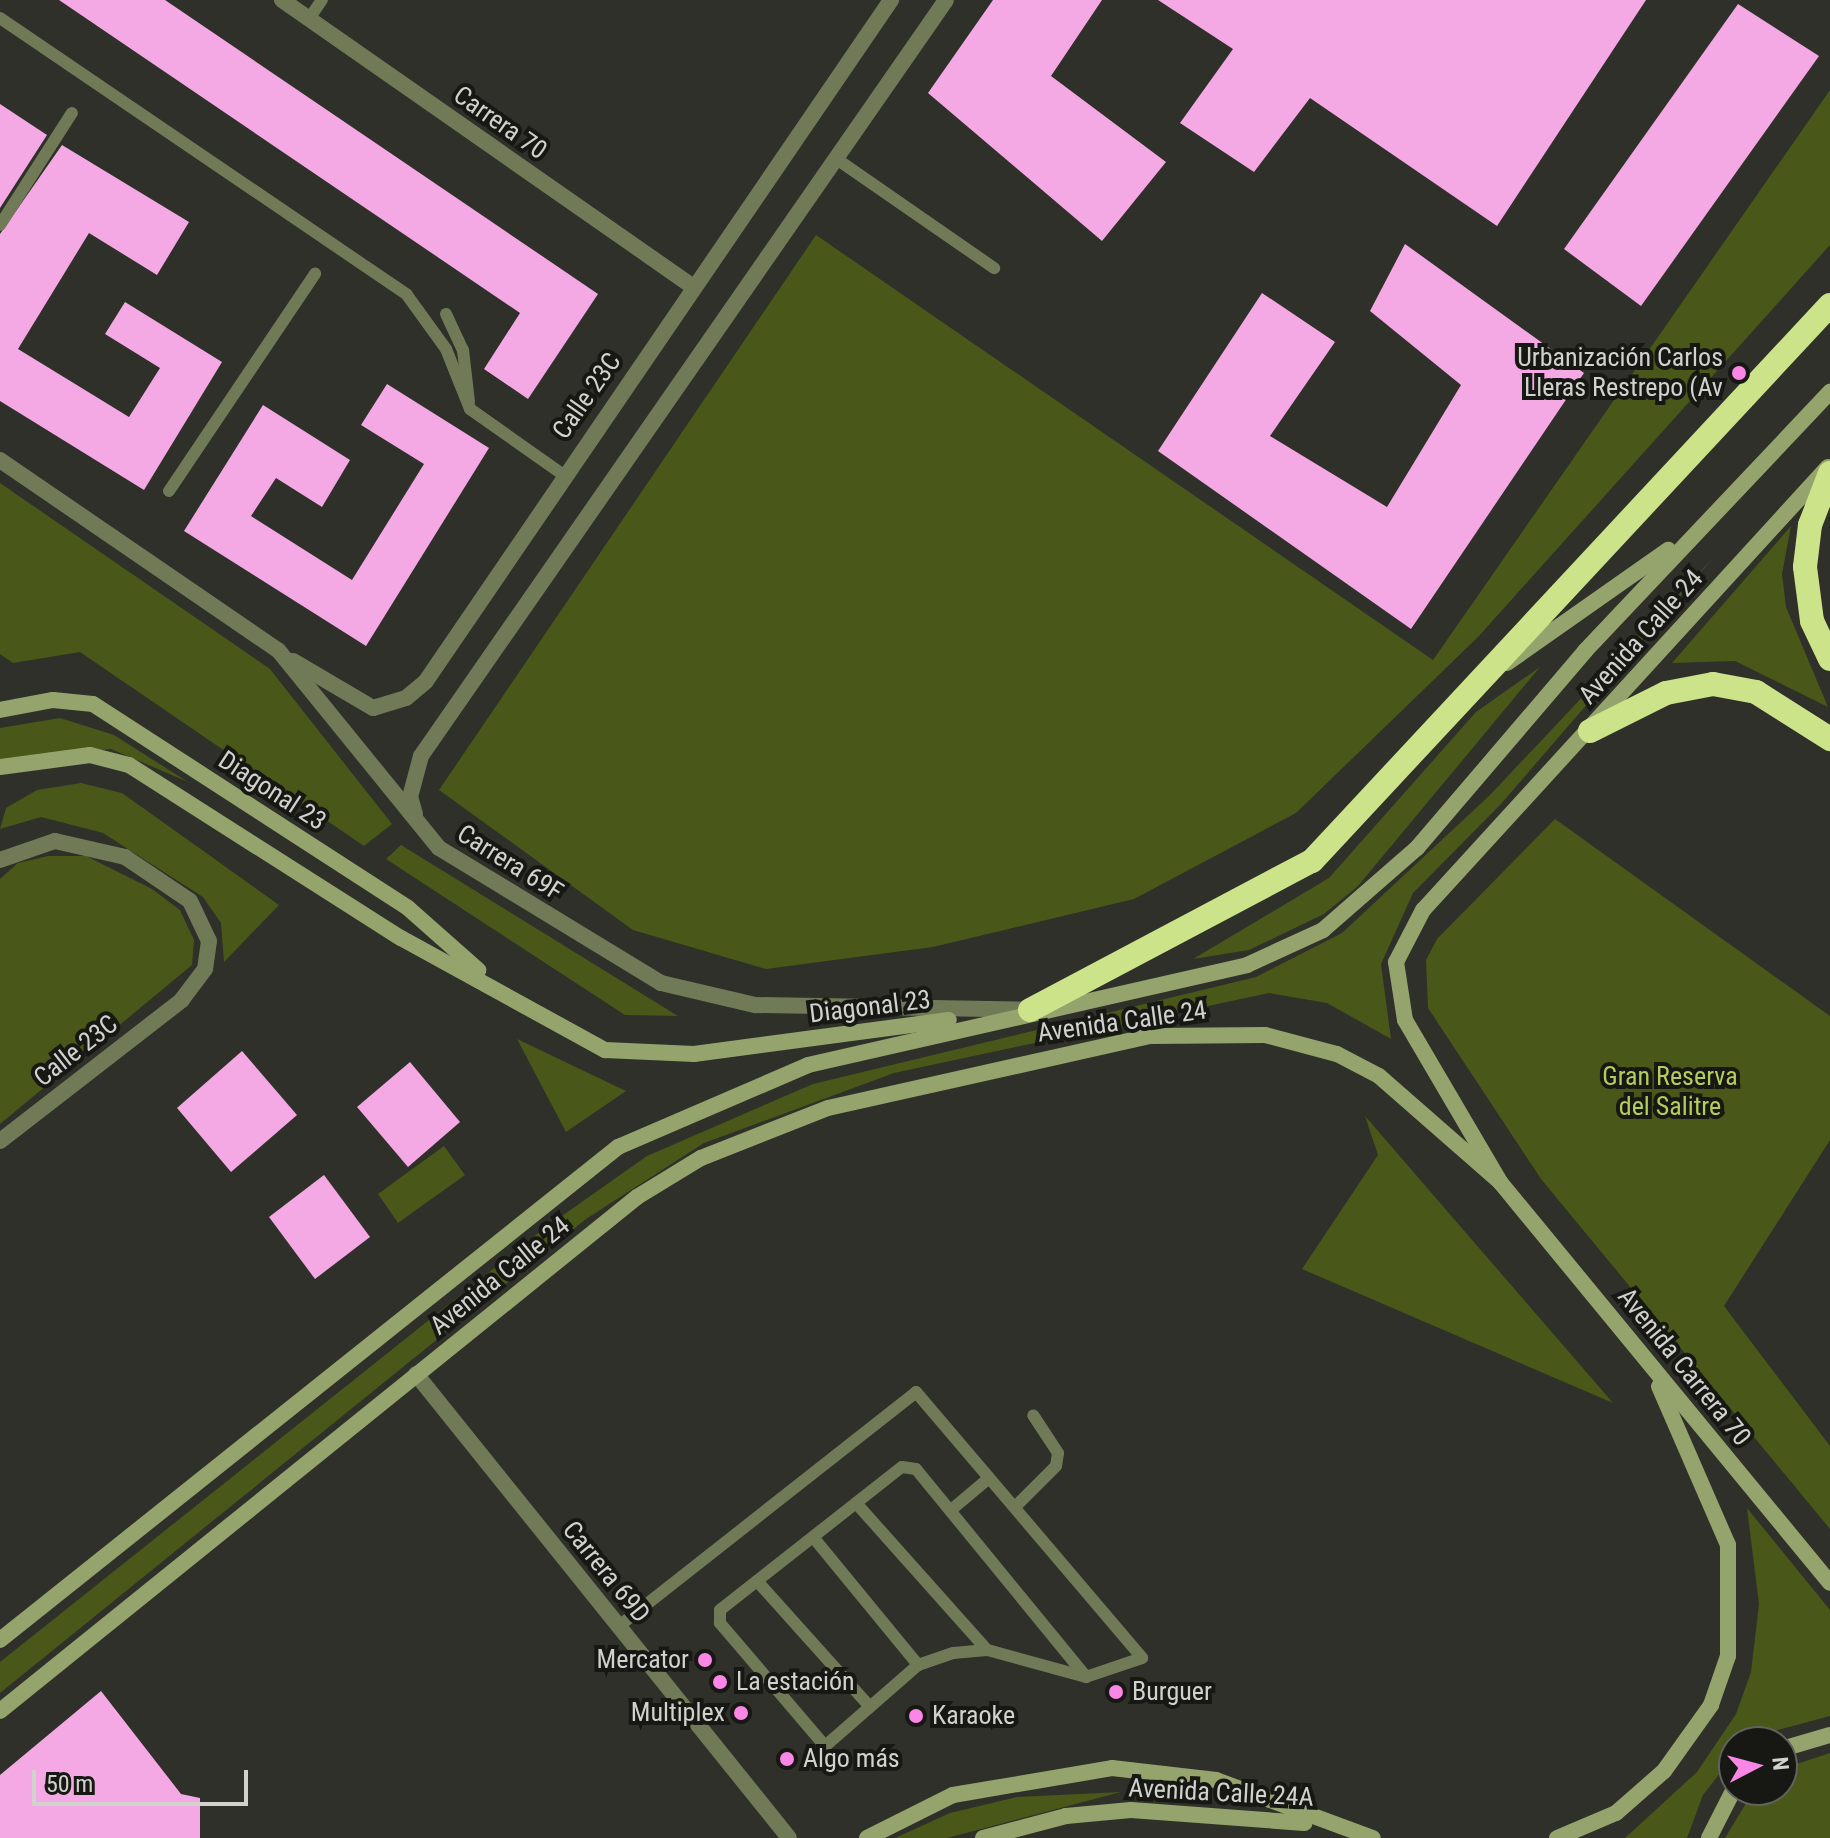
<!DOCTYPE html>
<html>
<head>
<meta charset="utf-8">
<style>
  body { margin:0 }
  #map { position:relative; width:1830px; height:1838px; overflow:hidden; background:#2e3029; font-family:"Roboto Condensed",sans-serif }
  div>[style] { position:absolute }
  .green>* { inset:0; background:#495718 }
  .building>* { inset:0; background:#f4a9e5 }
  .lane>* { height:12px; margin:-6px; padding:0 6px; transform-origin:6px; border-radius:6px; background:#707a57 }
  .street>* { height:16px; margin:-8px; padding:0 8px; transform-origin:8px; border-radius:8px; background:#707a57 }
  .secondary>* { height:16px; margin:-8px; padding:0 8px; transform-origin:8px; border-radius:8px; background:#95a46c }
  .highway>* { height:24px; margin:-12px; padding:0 12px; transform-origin:12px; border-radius:12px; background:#cce38a }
  .dots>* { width:22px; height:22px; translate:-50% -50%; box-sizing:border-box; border:4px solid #171714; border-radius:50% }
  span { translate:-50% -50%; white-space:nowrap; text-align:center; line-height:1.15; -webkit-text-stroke:8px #171714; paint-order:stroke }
  .street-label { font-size:26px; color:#d1d2ce }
  .poi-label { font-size:26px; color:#d1d2ce }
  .right { translate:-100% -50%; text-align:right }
  .left { translate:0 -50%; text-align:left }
  .park-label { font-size:26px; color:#b3ce5a }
  .north { position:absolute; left:1718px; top:1726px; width:80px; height:80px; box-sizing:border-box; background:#171714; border:2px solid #61625e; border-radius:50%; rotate:84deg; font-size:22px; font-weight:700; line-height:32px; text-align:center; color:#d1d2ce }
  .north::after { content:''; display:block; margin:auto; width:28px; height:36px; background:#fa87e6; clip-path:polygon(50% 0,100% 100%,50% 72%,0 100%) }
  .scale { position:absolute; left:32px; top:1770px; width:216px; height:36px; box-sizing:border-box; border:4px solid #d1d2ce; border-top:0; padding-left:10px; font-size:24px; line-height:28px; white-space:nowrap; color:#d1d2ce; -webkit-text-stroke:6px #171714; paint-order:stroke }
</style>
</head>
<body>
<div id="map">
  <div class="green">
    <div style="clip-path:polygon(1830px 90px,1830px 245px,1478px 637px,1296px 813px,1134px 899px,933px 947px,766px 969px,633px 930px,439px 790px,816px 235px,1433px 660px)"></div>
    <div style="clip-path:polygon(0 483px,270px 669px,392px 824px,364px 846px,80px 652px,13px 663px,0 654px)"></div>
    <div style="clip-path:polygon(1791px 526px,1782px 574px,1786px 607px,1828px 707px,1735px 661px,1672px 663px)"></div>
    <div style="clip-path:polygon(1714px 557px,1501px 804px,1413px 893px,1381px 964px,1391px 1039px,1327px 1003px,1269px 993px,894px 1073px,704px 1143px,586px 1219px,0 1693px,0 1662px,542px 1230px,647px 1156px,813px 1084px,1256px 977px,1342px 933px,1490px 795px)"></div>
    <div style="clip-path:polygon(1540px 667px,1358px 886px,1324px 914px,1249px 950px,1193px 959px,1329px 878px,1476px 712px)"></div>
    <div style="clip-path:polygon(60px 718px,114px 735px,188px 782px,111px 749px,0 760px,0 728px)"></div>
    <div style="clip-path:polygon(81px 783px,122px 793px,279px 905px,224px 962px,221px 923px,203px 897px,103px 833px,41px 817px,0 829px,6px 808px,37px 790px)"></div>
    <div style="clip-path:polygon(1555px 819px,1830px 1016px,1830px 1140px,1724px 1306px,1830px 1446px,1830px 1529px,1541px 1179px,1428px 1008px,1426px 960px,1437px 939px)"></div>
    <div style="clip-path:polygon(401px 845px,678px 1016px,625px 1015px,386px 859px)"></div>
    <div style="clip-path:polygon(48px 856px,86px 856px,152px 889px,180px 910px,194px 940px,192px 965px,0 1124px,0 879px,18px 863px)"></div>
    <div style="clip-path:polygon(517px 1039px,626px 1091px,566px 1132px)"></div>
    <div style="clip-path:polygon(1365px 1116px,1613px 1403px,1302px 1269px,1378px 1155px)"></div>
    <div style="clip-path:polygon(444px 1146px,465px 1175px,398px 1223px,378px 1194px)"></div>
    <div style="clip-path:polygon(1747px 1508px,1830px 1610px,1830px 1716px,1734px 1742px,1734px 1755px,1703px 1795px,1687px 1838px,1625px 1838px,1697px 1772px,1736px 1714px,1751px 1672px,1759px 1604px)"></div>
    <div style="clip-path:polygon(1830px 1753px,1830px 1838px,1725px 1838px,1754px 1790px,1782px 1790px,1782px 1769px)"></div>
    <div style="clip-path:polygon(1121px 1792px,947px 1838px,895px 1838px,950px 1813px,1017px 1797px)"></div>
  </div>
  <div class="building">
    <div style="clip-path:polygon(59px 0,165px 0,598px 294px,528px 399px,484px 369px,520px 313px)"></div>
    <div style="clip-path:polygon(993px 0,1102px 0,1051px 76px,1166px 162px,1102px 241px,928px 93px)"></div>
    <div style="clip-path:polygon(1158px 0,1646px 0,1497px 226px,1310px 98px,1254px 172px,1180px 123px,1233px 49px)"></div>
    <div style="clip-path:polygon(1738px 4px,1819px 56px,1641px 306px,1564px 249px)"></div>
    <div style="clip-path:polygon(0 104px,47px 135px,0 208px)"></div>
    <div style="clip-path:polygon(62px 145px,189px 222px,157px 275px,89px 233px,18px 349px,129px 417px,160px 368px,105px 334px,125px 302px,222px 362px,144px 490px,0 401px,0 234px)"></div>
    <div style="clip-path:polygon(1405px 244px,1584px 373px,1411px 629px,1158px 451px,1262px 293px,1335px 342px,1270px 436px,1387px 507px,1461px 385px,1370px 311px)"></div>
    <div style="clip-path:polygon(387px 384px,489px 448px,366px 646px,184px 531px,263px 405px,350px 460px,322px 507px,276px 478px,251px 516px,352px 580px,424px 464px,361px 425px)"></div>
    <div style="clip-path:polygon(242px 1051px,297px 1115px,231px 1172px,177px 1108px)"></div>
    <div style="clip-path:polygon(410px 1062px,460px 1122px,408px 1167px,357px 1107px)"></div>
    <div style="clip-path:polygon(324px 1175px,370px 1237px,315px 1279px,269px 1217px)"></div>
    <div style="clip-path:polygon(101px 1691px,181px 1794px,200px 1798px,200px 1838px,0 1838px,0 1775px)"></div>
  </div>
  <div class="lane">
    <div style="left:0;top:18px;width:492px;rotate:34.2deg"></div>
    <div style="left:407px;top:295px;width:67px;rotate:54.2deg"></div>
    <div style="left:446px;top:349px;width:65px;rotate:68.2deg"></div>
    <div style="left:470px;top:409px;width:113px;rotate:35.2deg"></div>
    <div style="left:309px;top:19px;width:23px;rotate:-56deg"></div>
    <div style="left:838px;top:160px;width:190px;rotate:34.7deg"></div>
    <div style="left:0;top:225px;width:133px;rotate:-57.3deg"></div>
    <div style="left:446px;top:314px;width:40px;rotate:65deg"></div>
    <div style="left:463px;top:350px;width:52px;rotate:83.4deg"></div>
    <div style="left:169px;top:491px;width:262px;rotate:-56.1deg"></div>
    <div style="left:856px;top:1503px;width:197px;rotate:48.3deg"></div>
    <div style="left:1015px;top:1507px;width:58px;rotate:-45deg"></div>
    <div style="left:1056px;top:1466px;width:13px;rotate:-81deg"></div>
    <div style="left:1058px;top:1453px;width:45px;rotate:-123.3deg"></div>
    <div style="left:951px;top:1510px;width:50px;rotate:-40.1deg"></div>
    <div style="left:813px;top:1537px;width:166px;rotate:50.6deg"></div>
    <div style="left:757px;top:1581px;width:169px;rotate:48.1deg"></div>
    <div style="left:619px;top:1626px;width:378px;rotate:-38.2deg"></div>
    <div style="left:916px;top:1392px;width:349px;rotate:49.6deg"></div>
    <div style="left:1142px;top:1658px;width:59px;rotate:161.3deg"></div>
    <div style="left:1086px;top:1677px;width:103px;rotate:-164.7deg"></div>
    <div style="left:987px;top:1650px;width:34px;rotate:175deg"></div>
    <div style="left:953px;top:1653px;width:37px;rotate:161deg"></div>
    <div style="left:918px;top:1665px;width:123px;rotate:138.9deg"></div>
    <div style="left:825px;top:1746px;width:162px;rotate:-130.5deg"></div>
    <div style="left:720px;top:1623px;width:13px;rotate:-90deg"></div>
    <div style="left:720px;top:1610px;width:231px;rotate:-38.2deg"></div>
    <div style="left:902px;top:1467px;width:14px;rotate:8deg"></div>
    <div style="left:916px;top:1469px;width:269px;rotate:50.7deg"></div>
  </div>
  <div class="street">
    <div style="left:282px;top:0;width:500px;rotate:34.9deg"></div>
    <div style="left:0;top:460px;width:337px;rotate:34.4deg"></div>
    <div style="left:278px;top:650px;width:255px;rotate:50.9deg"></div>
    <div style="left:439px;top:848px;width:260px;rotate:31.3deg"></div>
    <div style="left:661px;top:983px;width:97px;rotate:13.2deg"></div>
    <div style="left:755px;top:1005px;width:275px;rotate:1deg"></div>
    <div style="left:293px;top:661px;width:93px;rotate:30.4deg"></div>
    <div style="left:373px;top:708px;width:34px;rotate:-17deg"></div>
    <div style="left:406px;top:698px;width:26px;rotate:-40deg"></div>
    <div style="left:426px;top:681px;width:825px;rotate:-55.67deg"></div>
    <div style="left:415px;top:814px;width:18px;rotate:-106deg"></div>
    <div style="left:410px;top:797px;width:42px;rotate:-75deg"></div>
    <div style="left:421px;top:756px;width:920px;rotate:-55.22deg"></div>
    <div style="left:0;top:860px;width:58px;rotate:-19.1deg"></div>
    <div style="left:55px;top:841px;width:72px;rotate:12.9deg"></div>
    <div style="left:125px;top:857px;width:78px;rotate:34.1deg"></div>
    <div style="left:190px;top:901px;width:44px;rotate:64.6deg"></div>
    <div style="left:209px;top:941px;width:28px;rotate:98deg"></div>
    <div style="left:205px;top:969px;width:39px;rotate:127deg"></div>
    <div style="left:182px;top:1000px;width:230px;rotate:142.2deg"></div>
    <div style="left:416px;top:1374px;width:595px;rotate:51.2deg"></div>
  </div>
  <div class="secondary">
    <div style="left:1828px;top:467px;width:600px;rotate:132.43deg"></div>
    <div style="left:1423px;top:910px;width:59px;rotate:117.4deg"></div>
    <div style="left:1396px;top:962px;width:59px;rotate:81.2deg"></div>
    <div style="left:1405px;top:1020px;width:188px;rotate:59.6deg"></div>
    <div style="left:1500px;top:1182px;width:519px;rotate:50.55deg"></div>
    <div style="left:1507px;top:663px;width:197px;rotate:-35.1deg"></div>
    <div style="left:0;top:710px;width:54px;rotate:-10.7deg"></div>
    <div style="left:53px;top:700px;width:40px;rotate:5.7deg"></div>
    <div style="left:93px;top:704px;width:375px;rotate:32.9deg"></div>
    <div style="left:408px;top:908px;width:94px;rotate:41.5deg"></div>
    <div style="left:0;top:767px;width:91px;rotate:-7.6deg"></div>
    <div style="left:90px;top:755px;width:40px;rotate:14.4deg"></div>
    <div style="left:129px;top:765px;width:322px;rotate:32.5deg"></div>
    <div style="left:401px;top:938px;width:233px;rotate:28.8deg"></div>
    <div style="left:605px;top:1050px;width:89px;rotate:2.6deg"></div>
    <div style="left:694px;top:1054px;width:257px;rotate:-7.6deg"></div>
    <div style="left:0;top:1640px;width:791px;rotate:-38.58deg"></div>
    <div style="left:618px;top:1147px;width:207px;rotate:-23.3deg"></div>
    <div style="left:808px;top:1065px;width:450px;rotate:-12.8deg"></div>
    <div style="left:1247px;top:965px;width:84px;rotate:-24.7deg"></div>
    <div style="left:1323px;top:930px;width:125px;rotate:-41.1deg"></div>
    <div style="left:1417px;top:848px;width:259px;rotate:-49.5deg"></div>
    <div style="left:1585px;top:651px;width:357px;rotate:-46.6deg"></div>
    <div style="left:0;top:1711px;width:819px;rotate:-38.9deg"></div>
    <div style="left:637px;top:1197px;width:75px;rotate:-31.4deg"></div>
    <div style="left:701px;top:1158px;width:136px;rotate:-21.5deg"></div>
    <div style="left:828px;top:1108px;width:331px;rotate:-12.6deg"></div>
    <div style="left:1151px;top:1036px;width:114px;rotate:-0.5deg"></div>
    <div style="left:1265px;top:1035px;width:74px;rotate:14.8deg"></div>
    <div style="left:1337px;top:1054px;width:47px;rotate:27.6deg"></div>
    <div style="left:1379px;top:1076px;width:161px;rotate:41.2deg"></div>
    <div style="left:1782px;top:1749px;width:50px;rotate:-16.3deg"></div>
    <div style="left:867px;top:1838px;width:96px;rotate:-26.6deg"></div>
    <div style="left:953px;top:1795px;width:161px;rotate:-9.6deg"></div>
    <div style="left:1112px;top:1768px;width:105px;rotate:6.6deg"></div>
    <div style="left:1216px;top:1780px;width:167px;rotate:20.3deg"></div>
    <div style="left:983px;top:1838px;width:86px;rotate:-14.8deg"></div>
    <div style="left:1066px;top:1816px;width:65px;rotate:-5.3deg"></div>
    <div style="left:1131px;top:1810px;width:174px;rotate:4.3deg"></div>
    <div style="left:1557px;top:1838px;width:64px;rotate:-23deg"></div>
    <div style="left:1616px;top:1813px;width:64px;rotate:-41.2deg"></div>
    <div style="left:1664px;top:1771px;width:81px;rotate:-54.5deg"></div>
    <div style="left:1711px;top:1705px;width:52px;rotate:-70.9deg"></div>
    <div style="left:1728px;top:1656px;width:111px;rotate:-90deg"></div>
    <div style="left:1728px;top:1545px;width:173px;rotate:-113.5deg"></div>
    <div style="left:1709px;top:1838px;width:55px;rotate:-63deg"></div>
  </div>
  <div class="highway">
    <div style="left:1830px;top:473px;width:56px;rotate:111deg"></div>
    <div style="left:1810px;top:525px;width:42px;rotate:96.8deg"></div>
    <div style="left:1805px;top:567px;width:54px;rotate:82.6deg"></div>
    <div style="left:1812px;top:621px;width:42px;rotate:64.7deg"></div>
    <div style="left:1590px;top:731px;width:85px;rotate:-26.6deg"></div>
    <div style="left:1666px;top:693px;width:48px;rotate:-10.8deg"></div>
    <div style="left:1713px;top:684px;width:44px;rotate:10.5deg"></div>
    <div style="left:1756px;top:692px;width:88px;rotate:32.4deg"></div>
    <div style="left:1030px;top:1010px;width:319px;rotate:-27.9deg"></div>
    <div style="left:1312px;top:861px;width:760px;rotate:-47.03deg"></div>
  </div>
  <div class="dots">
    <div style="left:1739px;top:373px;background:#fa87e6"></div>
    <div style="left:705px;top:1660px;background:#fa87e6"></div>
    <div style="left:720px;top:1682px;background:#fa87e6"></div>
    <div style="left:1116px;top:1692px;background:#fa87e6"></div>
    <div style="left:741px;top:1713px;background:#fa87e6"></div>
    <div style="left:916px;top:1716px;background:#fa87e6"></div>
    <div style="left:787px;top:1759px;background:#fa87e6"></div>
  </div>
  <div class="street-label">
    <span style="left:500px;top:123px;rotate:35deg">Carrera 70</span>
    <span style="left:587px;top:396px;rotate:-55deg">Calle 23C</span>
    <span style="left:1641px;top:637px;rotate:-48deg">Avenida Calle 24</span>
    <span style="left:272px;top:791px;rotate:33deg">Diagonal 23</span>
    <span style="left:510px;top:863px;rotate:32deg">Carrera 69F</span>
    <span style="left:870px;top:1007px;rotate:-7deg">Diagonal 23</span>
    <span style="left:1122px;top:1022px;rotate:-8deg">Avenida Calle 24</span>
    <span style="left:76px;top:1051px;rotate:-38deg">Calle 23C</span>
    <span style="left:500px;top:1276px;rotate:-39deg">Avenida Calle 24</span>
    <span style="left:1684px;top:1367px;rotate:51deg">Avenida Carrera 70</span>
    <span style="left:606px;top:1572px;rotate:51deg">Carrera 69D</span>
    <span style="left:1221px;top:1793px;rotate:3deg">Avenida Calle 24A</span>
  </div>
  <div class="poi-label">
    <span class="right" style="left:1723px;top:373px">Urbanización Carlos<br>Lleras Restrepo (Av</span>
    <span class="right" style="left:689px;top:1660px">Mercator</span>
    <span class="left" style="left:736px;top:1682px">La estación</span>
    <span class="left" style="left:1132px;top:1692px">Burguer</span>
    <span class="right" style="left:725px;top:1713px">Multiplex</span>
    <span class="left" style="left:932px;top:1716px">Karaoke</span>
    <span class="left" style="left:803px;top:1759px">Algo más</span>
  </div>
  <div class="park-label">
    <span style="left:1670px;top:1092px">Gran Reserva<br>del Salitre</span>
  </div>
  <div class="north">N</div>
  <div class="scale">50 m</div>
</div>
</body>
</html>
